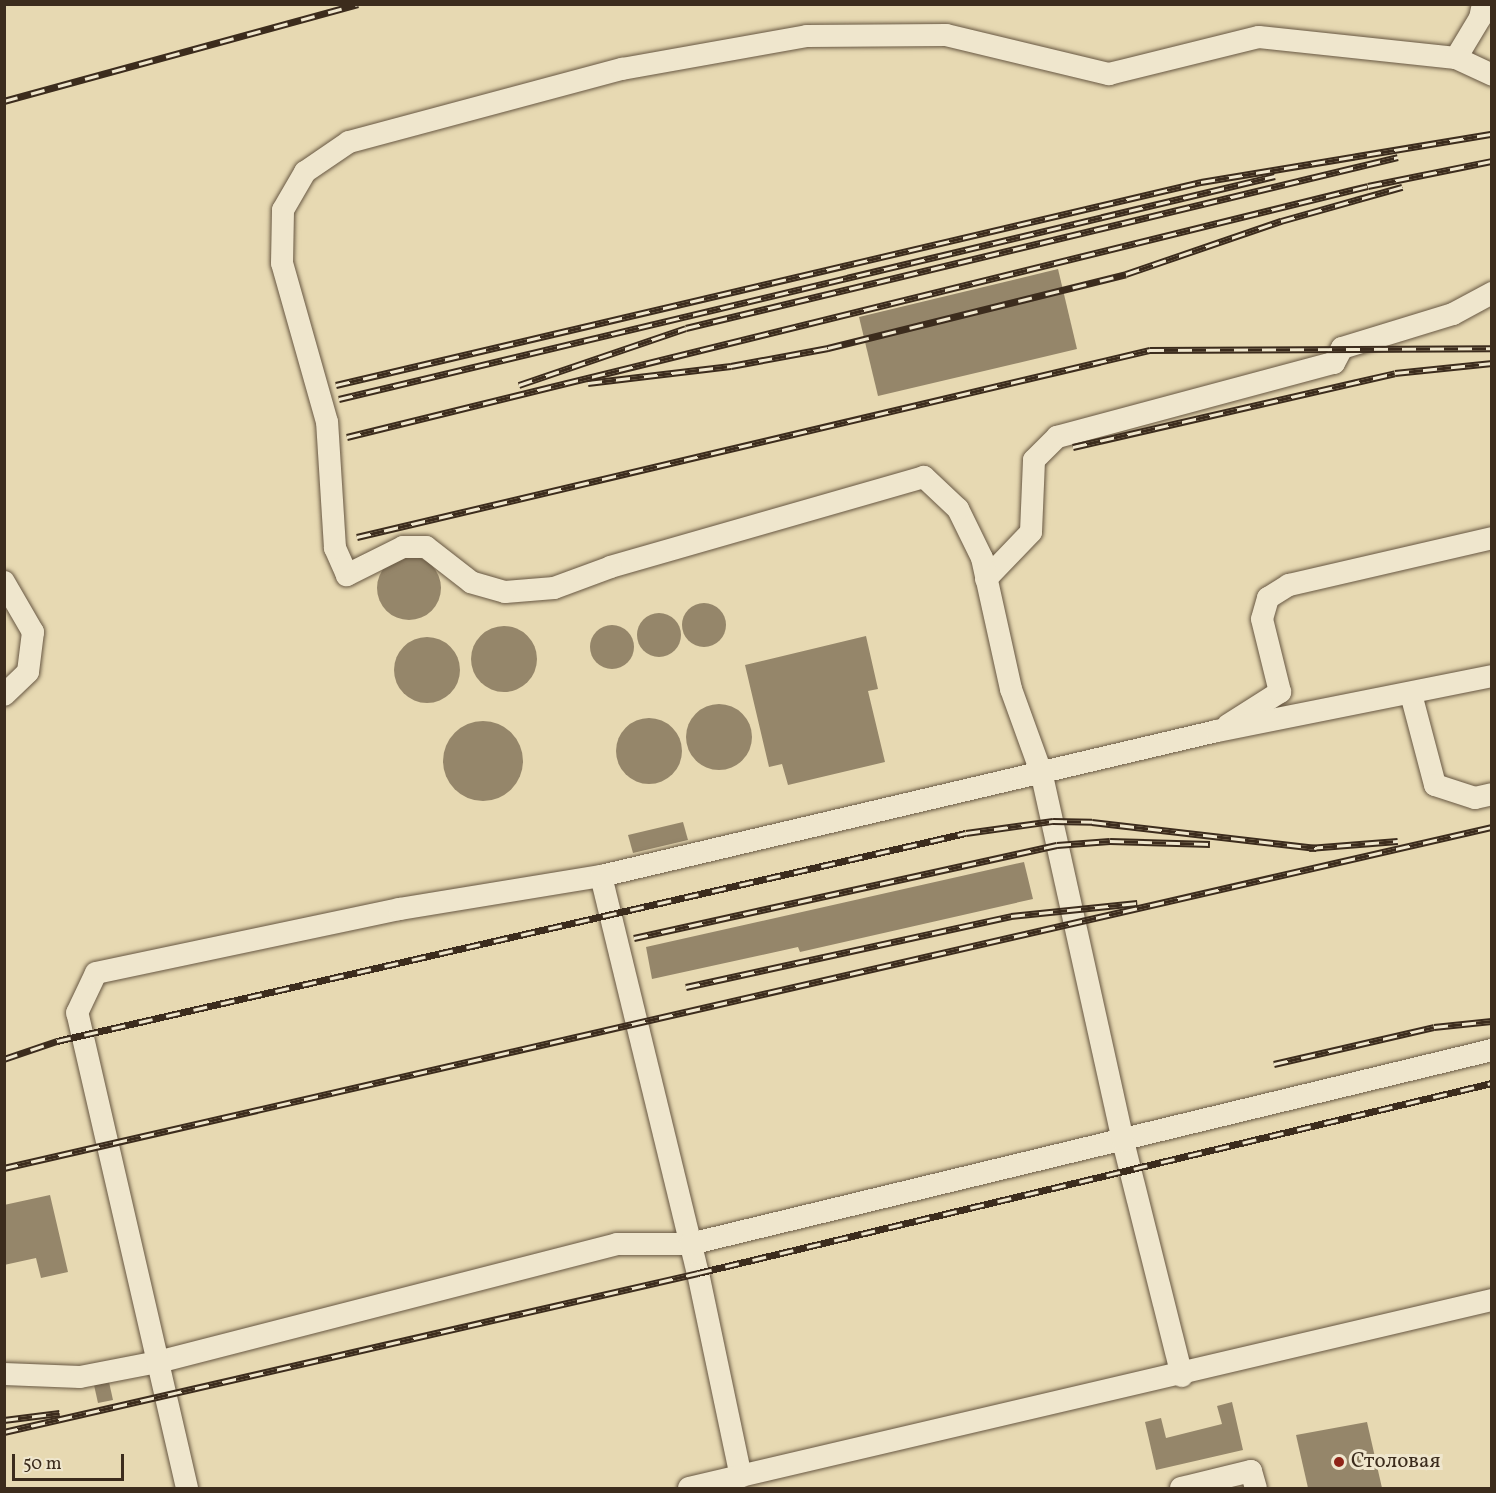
<!DOCTYPE html>
<html>
<head>
<meta charset="utf-8">
<style>
  body { margin:0 }
  #map { position:relative; width:1496px; height:1493px; overflow:hidden; background:#e7d9b2; font-family:Vollkorn,serif }
  div>[style] { position:absolute }
  .building>* { inset:0; background:#95866a }
  .round { border-radius:50% }
  .roads { filter:drop-shadow(0 0 2px #675742) drop-shadow(0 0 2px #675742) }
  .minor>* { height:22px; margin:-11px; padding:0 11px; transform-origin:11px; border-radius:11px; background:#efe6cd }
  .rail>* { height:7px; margin-top:-3.5px; transform-origin:0; background:repeating-linear-gradient(90deg,#efe6cd 0 14px,#3c2c1d 0 28px); box-sizing:border-box; border-block:2px solid #3c2c1d }
  .dots>* { width:16px; height:16px; translate:-50% -50%; box-sizing:border-box; border:3px solid #efe6cd; border-radius:50% }
  span { translate:-50% -50%; white-space:nowrap; text-align:center; line-height:1.15; -webkit-text-stroke:6px #efe6cd; paint-order:stroke }
  .poi-label { font-size:21px; color:#3c2c1d }
  .left { translate:0 -50%; text-align:left }
  .frame { position:absolute; inset:0; border:6px solid #3c2c1d; pointer-events:none }
  .scale { position:absolute; left:12px; top:1454px; width:112px; height:27px; box-sizing:border-box; border:3px solid #3c2c1d; border-top:0; padding-left:8px; font-size:18px; line-height:21px; white-space:nowrap; color:#3c2c1d; -webkit-text-stroke:4px #efe6cd; paint-order:stroke }
</style>
</head>
<body>
<div id="map">
  <div class="building">
    <div style="clip-path:polygon(1058px 269px,1077px 349px,878px 396px,859px 317px)"></div>
    <div class="round" style="left:377px;top:556px;width:64px;height:64px"></div>
    <div class="round" style="left:682px;top:603px;width:44px;height:44px"></div>
    <div class="round" style="left:637px;top:613px;width:44px;height:44px"></div>
    <div class="round" style="left:590px;top:625px;width:44px;height:44px"></div>
    <div class="round" style="left:471px;top:626px;width:66px;height:66px"></div>
    <div style="clip-path:polygon(866px 636px,878px 689px,868px 691px,885px 762px,788px 785px,782px 764px,769px 767px,745px 665px)"></div>
    <div class="round" style="left:394px;top:637px;width:66px;height:66px"></div>
    <div class="round" style="left:686px;top:704px;width:66px;height:66px"></div>
    <div class="round" style="left:616px;top:718px;width:66px;height:66px"></div>
    <div class="round" style="left:443px;top:721px;width:80px;height:80px"></div>
    <div style="clip-path:polygon(683px 822px,688px 840px,633px 853px,628px 835px)"></div>
    <div style="clip-path:polygon(1024px 862px,1033px 899px,800px 952px,798px 947px,652px 979px,646px 947px)"></div>
    <div style="clip-path:polygon(50px 1195px,68px 1272px,41px 1278px,36px 1258px,4px 1265px,4px 1205px)"></div>
    <div style="clip-path:polygon(109px 1382px,113px 1400px,98px 1403px,94px 1385px)"></div>
    <div style="clip-path:polygon(1232px 1402px,1243px 1450px,1156px 1470px,1145px 1422px,1161px 1418px,1166px 1438px,1222px 1424px,1217px 1406px)"></div>
    <div style="clip-path:polygon(1367px 1422px,1382px 1488px,1308px 1488px,1296px 1435px)"></div>
  </div>
  <div class="roads">
    <div class="minor">
      <div style="left:1456px;top:58px;width:47px;rotate:-59deg"></div>
      <div style="left:1480px;top:18px;width:14px;rotate:-78deg"></div>
      <div style="left:986px;top:579px;width:65px;rotate:-46.2deg"></div>
      <div style="left:1031px;top:532px;width:72px;rotate:-87.6deg"></div>
      <div style="left:1034px;top:460px;width:33px;rotate:-45deg"></div>
      <div style="left:1057px;top:437px;width:287px;rotate:-15deg"></div>
      <div style="left:1334px;top:363px;width:17px;rotate:-62deg"></div>
      <div style="left:1342px;top:348px;width:116px;rotate:-17deg"></div>
      <div style="left:1453px;top:314px;width:44px;rotate:-28.3deg"></div>
      <div style="left:4px;top:582px;width:58px;rotate:59.9deg"></div>
      <div style="left:33px;top:632px;width:40px;rotate:97.1deg"></div>
      <div style="left:28px;top:672px;width:33px;rotate:136deg"></div>
      <div style="left:1411px;top:694px;width:94px;rotate:75.2deg"></div>
      <div style="left:1435px;top:785px;width:42px;rotate:18deg"></div>
      <div style="left:1475px;top:798px;width:17px;rotate:-13deg"></div>
      <div style="left:1228px;top:725px;width:62px;rotate:-32.4deg"></div>
      <div style="left:1280px;top:692px;width:75px;rotate:-103.9deg"></div>
      <div style="left:1262px;top:619px;width:22px;rotate:-74deg"></div>
      <div style="left:1268px;top:598px;width:25px;rotate:-32deg"></div>
      <div style="left:1289px;top:585px;width:208px;rotate:-13deg"></div>
      <div style="left:601px;top:876px;width:409px;rotate:76.3deg"></div>
      <div style="left:698px;top:1273px;width:208px;rotate:78.1deg"></div>
      <div style="left:4px;top:1374px;width:76px;rotate:2.3deg"></div>
      <div style="left:80px;top:1377px;width:79px;rotate:-10.9deg"></div>
      <div style="left:158px;top:1362px;width:474px;rotate:-14.4deg"></div>
      <div style="left:617px;top:1244px;width:73px"></div>
      <div style="left:690px;top:1244px;width:825px;rotate:-13.6deg"></div>
      <div style="left:1182px;top:1376px;width:242px;rotate:-104.1deg"></div>
      <div style="left:1123px;top:1141px;width:378px;rotate:-102.5deg"></div>
      <div style="left:1041px;top:772px;width:88px;rotate:-109.9deg"></div>
      <div style="left:1011px;top:689px;width:134px;rotate:-102.5deg"></div>
      <div style="left:982px;top:558px;width:55px;rotate:-116.1deg"></div>
      <div style="left:958px;top:509px;width:47px;rotate:-136.7deg"></div>
      <div style="left:924px;top:477px;width:326px;rotate:164deg"></div>
      <div style="left:611px;top:567px;width:61px;rotate:159.8deg"></div>
      <div style="left:554px;top:588px;width:49px;rotate:175.3deg"></div>
      <div style="left:505px;top:592px;width:35px;rotate:-164deg"></div>
      <div style="left:471px;top:582px;width:57px;rotate:-142.1deg"></div>
      <div style="left:426px;top:547px;width:23px;rotate:180deg"></div>
      <div style="left:403px;top:547px;width:63px;rotate:153.4deg"></div>
      <div style="left:347px;top:575px;width:30px;rotate:-114deg"></div>
      <div style="left:335px;top:548px;width:126px;rotate:-93.6deg"></div>
      <div style="left:327px;top:422px;width:165px;rotate:-105.8deg"></div>
      <div style="left:282px;top:263px;width:53px;rotate:-88.9deg"></div>
      <div style="left:283px;top:210px;width:44px;rotate:-59.9deg"></div>
      <div style="left:305px;top:172px;width:53px;rotate:-34.3deg"></div>
      <div style="left:349px;top:142px;width:283px;rotate:-15deg"></div>
      <div style="left:622px;top:69px;width:188px;rotate:-10.1deg"></div>
      <div style="left:807px;top:36px;width:139px;rotate:-0.4deg"></div>
      <div style="left:946px;top:35px;width:168px;rotate:13.5deg"></div>
      <div style="left:1109px;top:74px;width:154px;rotate:-13.9deg"></div>
      <div style="left:1259px;top:37px;width:198px;rotate:6.1deg"></div>
      <div style="left:1456px;top:58px;width:40px;rotate:25deg"></div>
      <div style="left:187px;top:1488px;width:488px;rotate:-103deg"></div>
      <div style="left:77px;top:1013px;width:44px;rotate:-64.6deg"></div>
      <div style="left:96px;top:973px;width:310px;rotate:-11.9deg"></div>
      <div style="left:399px;top:909px;width:205px;rotate:-9.3deg"></div>
      <div style="left:601px;top:876px;width:633px;rotate:-13.25deg"></div>
      <div style="left:1217px;top:731px;width:280px;rotate:-11.3deg"></div>
      <div style="left:689px;top:1488px;width:825px;rotate:-13.18deg"></div>
      <div style="left:1181px;top:1488px;width:72px;rotate:-13.7deg"></div>
      <div style="left:1251px;top:1471px;width:18px;rotate:74deg"></div>
    </div>
  </div>
  <div class="rail">
    <div style="left:4px;top:101px;width:367px;rotate:-15.3deg"></div>
    <div style="left:588px;top:383px;width:144px;rotate:-6.8deg"></div>
    <div style="left:731px;top:366px;width:99px;rotate:-10.5deg"></div>
    <div style="left:828px;top:348px;width:307px;rotate:-13.9deg"></div>
    <div style="left:1126px;top:274px;width:164px;rotate:-18.9deg"></div>
    <div style="left:1281px;top:221px;width:126px;rotate:-15.7deg"></div>
    <div style="left:336px;top:385px;width:889px;rotate:-13.21deg"></div>
    <div style="left:1201px;top:182px;width:295px;rotate:-9.4deg"></div>
    <div style="left:519px;top:385px;width:176px;rotate:-18.8deg"></div>
    <div style="left:686px;top:328px;width:732px;rotate:-13.5deg"></div>
    <div style="left:339px;top:399px;width:962px;rotate:-13.4deg"></div>
    <div style="left:347px;top:437px;width:1051px;rotate:-13.81deg"></div>
    <div style="left:1368px;top:186px;width:126px;rotate:-11.4deg"></div>
    <div style="left:1073px;top:447px;width:330px;rotate:-12.9deg"></div>
    <div style="left:1395px;top:373px;width:98px;rotate:-5.9deg"></div>
    <div style="left:357px;top:537px;width:815px;rotate:-13.27deg"></div>
    <div style="left:1150px;top:350px;width:342px;rotate:-0.3deg"></div>
    <div style="left:1309px;top:848px;width:89px;rotate:-4.5deg"></div>
    <div style="left:634px;top:938px;width:433px;rotate:-12.4deg"></div>
    <div style="left:1057px;top:845px;width:53px;rotate:-4.3deg"></div>
    <div style="left:1110px;top:841px;width:100px;rotate:1.7deg"></div>
    <div style="left:686px;top:987px;width:333px;rotate:-12.3deg"></div>
    <div style="left:1011px;top:916px;width:127px;rotate:-5.9deg"></div>
    <div style="left:4px;top:1059px;width:56px;rotate:-18.8deg"></div>
    <div style="left:57px;top:1041px;width:932px;rotate:-12.89deg"></div>
    <div style="left:966px;top:833px;width:88px;rotate:-7.9deg"></div>
    <div style="left:1053px;top:821px;width:39px;rotate:1deg"></div>
    <div style="left:1092px;top:822px;width:226px;rotate:6.6deg"></div>
    <div style="left:1274px;top:1064px;width:164px;rotate:-13deg"></div>
    <div style="left:1434px;top:1027px;width:58px;rotate:-5.9deg"></div>
    <div style="left:4px;top:1168px;width:1527px;rotate:-12.91deg"></div>
    <div style="left:4px;top:1420px;width:56px;rotate:-7.1deg"></div>
    <div style="left:4px;top:1432px;width:712px;rotate:-12.9deg"></div>
    <div style="left:698px;top:1273px;width:816px;rotate:-13.46deg"></div>
  </div>
  <div class="dots">
    <div style="left:1339px;top:1462px;background:#8f2418"></div>
  </div>
  <div class="poi-label">
    <span class="left" style="left:1351px;top:1462px">Столовая</span>
  </div>
  <div class="frame"></div>
  <div class="scale">50 m</div>
</div>
</body>
</html>
